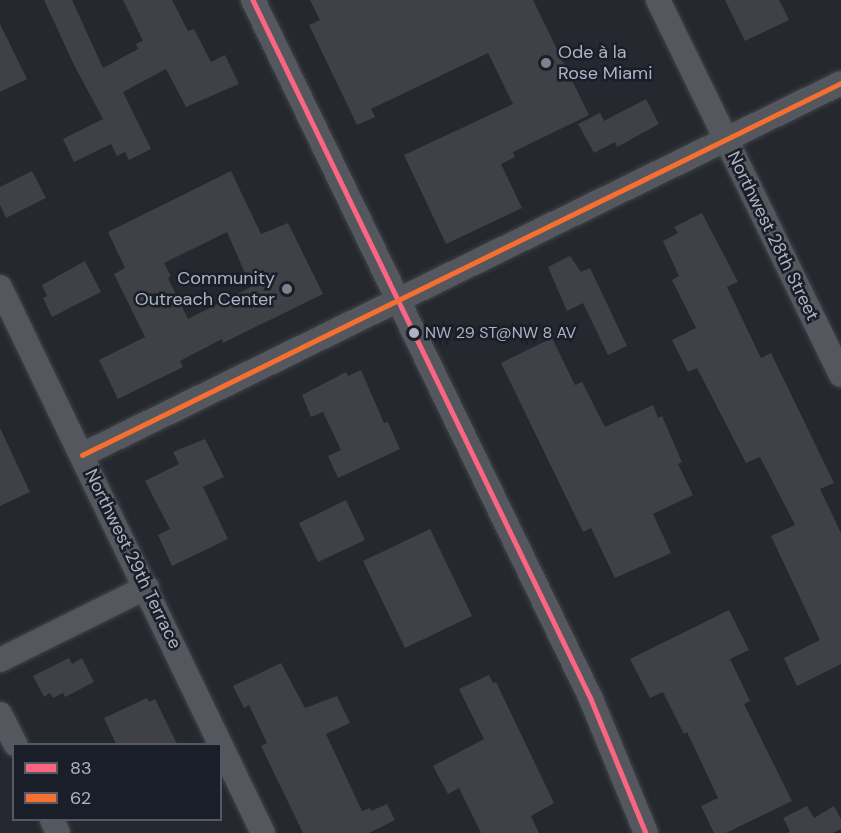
<!DOCTYPE html>
<html>
<head>
<meta charset="utf-8">
<style>
  body { margin:0 }
  #map { position:relative; width:841px; height:833px; overflow:hidden; background:#25282f; font-family:"DM Sans",sans-serif }
  div>[style] { position:absolute }
  .building>* { inset:0; background:#3f4147 }
  .roads { filter:drop-shadow(0 0 2px #414348) drop-shadow(0 0 2px #414348) }
  .minor>* { height:24px; margin:-12px; padding:0 12px; transform-origin:12px; border-radius:12px; background:#54575e }
  .bus-1>* { height:4.5px; margin:-2.25px; padding:0 2.25px; transform-origin:2.25px; border-radius:2.25px; background:#fa6682 }
  .bus-2>* { height:4.5px; margin:-2.25px; padding:0 2.25px; transform-origin:2.25px; border-radius:2.25px; background:#f46f30 }
  .dots>* { width:16px; height:16px; translate:-50% -50%; box-sizing:border-box; border:3px solid #191e28; border-radius:50% }
  span { translate:-50% -50%; white-space:nowrap; text-align:center; line-height:1.15; -webkit-text-stroke:5px #191e28; paint-order:stroke }
  .bus-label { font-size:16px; color:#adb3c1 }
  .left { translate:0 -50%; text-align:left }
  .poi-label { font-size:18px; color:#adb3c1 }
  .right { translate:-100% -50%; text-align:right }
  .street-label { font-size:18px; color:#adb3c1 }
  .legend { position:absolute; left:12px; top:743px; width:210px; height:78px; box-sizing:border-box; background:#191e28; border:2px solid #545a65; margin:0; padding:8px 10px; list-style:none; font-size:18px; color:#adb3c1 }
  .legend li { display:flex; align-items:center; gap:12px; height:30px }
  .legend b { width:30px; border:2px solid #545a65 }
</style>
</head>
<body>
<div id="map">
  <div class="building">
    <div style="clip-path:polygon(44px 0,72px 0,103px 68px,138px 49px,136px 44px,143px 41px,123px 0,172px 0,188px 31px,194px 29px,211px 62px,225px 55px,239px 84px,186px 107px,166px 69px,123px 92px,151px 149px,129px 160px,125px 152px,117px 156px,111px 144px,74px 162px,63px 139px,103px 119px,74px 65px)"></div>
    <div style="clip-path:polygon(310px 0,533px 0,589px 115px,513px 152px,515px 157px,501px 164px,522px 208px,446px 244px,404px 155px,513px 104px,488px 53px,371px 109px,375px 117px,357px 125px,309px 25px,320px 20px)"></div>
    <div style="clip-path:polygon(725px 0,779px 0,789px 20px,745px 41px)"></div>
    <div style="clip-path:polygon(0 24px,27px 79px,0 92px)"></div>
    <div style="clip-path:polygon(646px 99px,659px 124px,617px 147px,615px 142px,594px 153px,578px 124px,600px 113px,604px 121px)"></div>
    <div style="clip-path:polygon(32px 171px,46px 198px,6px 218px,0 205px,0 187px)"></div>
    <div style="clip-path:polygon(evenodd,231px 171px,261px 234px,288px 223px,323px 294px,223px 343px,222px 339px,180px 361px,183px 367px,118px 399px,99px 360px,145px 337px,114px 274px,125px 268px,108px 232px,231px 171px,227px 232px,251px 287px,188px 319px,168px 278px,171px 276px,164px 263px,227px 232px)"></div>
    <div style="clip-path:polygon(702px 213px,738px 282px,727px 287px,761px 358px,771px 353px,834px 483px,820px 489px,841px 533px,841px 664px,797px 686px,784px 658px,820px 640px,771px 536px,795px 525px,760px 457px,746px 463px,697px 368px,688px 372px,672px 340px,696px 328px,672px 280px,679px 276px,663px 241px,678px 233px,674px 227px)"></div>
    <div style="clip-path:polygon(570px 256px,581px 272px,590px 268px,627px 346px,608px 355px,583px 303px,567px 311px,548px 267px)"></div>
    <div style="clip-path:polygon(85px 261px,101px 292px,52px 317px,43px 298px,47px 296px,42px 285px)"></div>
    <div style="clip-path:polygon(552px 338px,575px 385px,582px 382px,605px 427px,653px 405px,658px 418px,662px 416px,682px 462px,678px 464px,693px 495px,653px 514px,671px 553px,615px 578px,591px 528px,583px 532px,501px 363px)"></div>
    <div style="clip-path:polygon(361px 370px,384px 423px,388px 422px,400px 449px,338px 478px,328px 456px,341px 450px,323px 412px,311px 417px,302px 395px,346px 372px,348px 376px)"></div>
    <div style="clip-path:polygon(0 428px,30px 492px,0 506px)"></div>
    <div style="clip-path:polygon(205px 439px,224px 477px,203px 487px,228px 539px,172px 566px,158px 535px,170px 529px,145px 481px,179px 464px,173px 452px)"></div>
    <div style="clip-path:polygon(346px 500px,365px 540px,318px 562px,299px 523px)"></div>
    <div style="clip-path:polygon(430px 529px,472px 616px,405px 648px,363px 561px)"></div>
    <div style="clip-path:polygon(729px 610px,749px 650px,730px 659px,750px 701px,744px 704px,792px 801px,726px 833px,714px 833px,701px 806px,718px 798px,687px 732px,684px 734px,663px 692px,650px 698px,630px 659px)"></div>
    <div style="clip-path:polygon(69px 658px,72px 664px,82px 658px,94px 682px,65px 697px,63px 693px,53px 698px,50px 693px,44px 697px,33px 676px)"></div>
    <div style="clip-path:polygon(281px 663px,305px 708px,337px 696px,350px 723px,326px 734px,362px 811px,370px 808px,371px 811px,387px 804px,395px 820px,369px 833px,303px 833px,261px 746px,267px 743px,249px 705px,244px 708px,233px 686px)"></div>
    <div style="clip-path:polygon(489px 675px,493px 683px,496px 682px,554px 803px,531px 816px,539px 833px,481px 833px,459px 788px,448px 794px,433px 766px,484px 739px,459px 689px)"></div>
    <div style="clip-path:polygon(147px 698px,149px 702px,155px 699px,177px 744px,116px 744px,104px 718px)"></div>
    <div style="clip-path:polygon(807px 806px,814px 818px,834px 806px,841px 819px,841px 829px,833px 833px,787px 833px,790px 831px,783px 818px)"></div>
  </div>
  <div class="roads">
    <div class="minor">
      <div style="left:253px;top:0;width:776px;rotate:64.19deg"></div>
      <div style="left:591px;top:699px;width:145px;rotate:67.7deg"></div>
      <div style="left:658px;top:0;width:417px;rotate:64deg"></div>
      <div style="left:0;top:287px;width:606px;rotate:64.28deg"></div>
      <div style="left:82px;top:455px;width:845px;rotate:-26.11deg"></div>
      <div style="left:0;top:660px;width:164px;rotate:-26.4deg"></div>
      <div style="left:0;top:714px;width:34px;rotate:63deg"></div>
      <div style="left:52px;top:820px;width:14px;rotate:65deg"></div>
    </div>
  </div>
  <div class="bus-1">
    <div style="left:253px;top:0;width:776px;rotate:64.19deg"></div>
    <div style="left:591px;top:699px;width:145px;rotate:67.7deg"></div>
  </div>
  <div class="bus-2">
    <div style="left:82px;top:455px;width:845px;rotate:-26.11deg"></div>
  </div>
  <div class="dots">
    <div style="left:546px;top:63px;background:#7d828e"></div>
    <div style="left:287px;top:289px;background:#7d828e"></div>
    <div style="left:414px;top:333px;background:#adb3c1"></div>
  </div>
  <div class="bus-label">
    <span class="left" style="left:425px;top:333px">NW 29 ST@NW 8 AV</span>
  </div>
  <div class="poi-label">
    <span class="left" style="left:558px;top:63px">Ode à la<br>Rose Miami</span>
    <span class="right" style="left:275px;top:289px">Community<br>Outreach Center</span>
  </div>
  <div class="street-label">
    <span style="left:773px;top:236px;rotate:64deg">Northwest 28th Street</span>
    <span style="left:133px;top:559px;rotate:64deg">Northwest 29th Terrace</span>
  </div>
  <ul class="legend">
  <li><b style="height:8px;background:#fa6682"></b>83</li>
  <li><b style="height:8px;background:#f46f30"></b>62</li>
  </ul>
</div>
</body>
</html>
